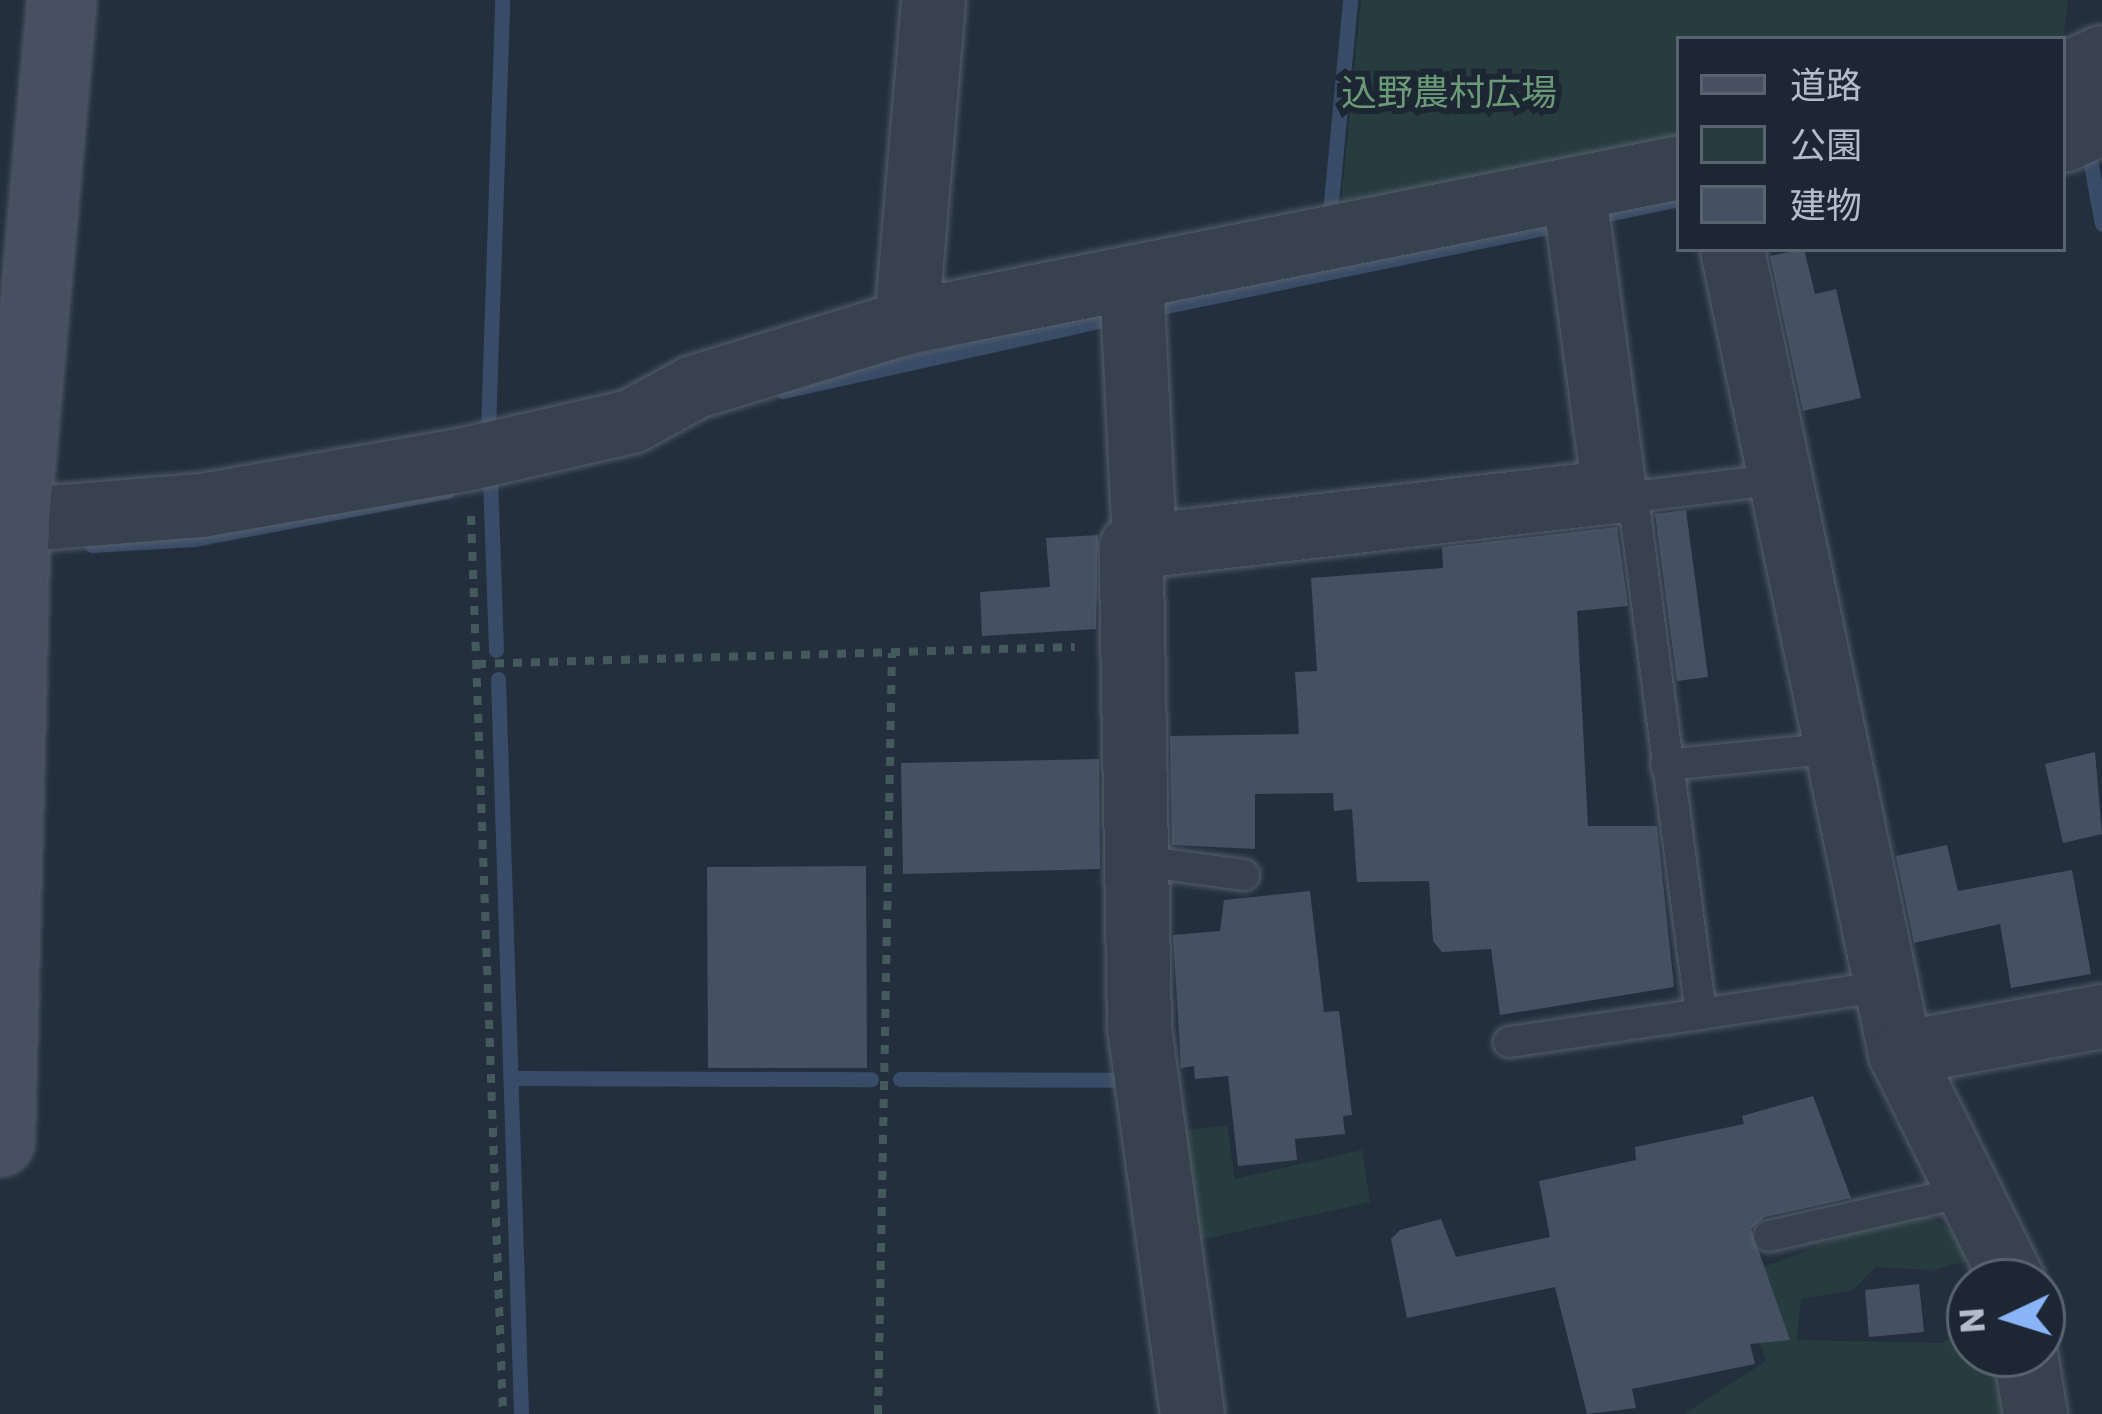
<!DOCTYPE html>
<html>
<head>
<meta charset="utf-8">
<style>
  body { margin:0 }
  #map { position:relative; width:2102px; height:1414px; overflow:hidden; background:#242f3e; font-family:Poppins,"Noto Sans JP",sans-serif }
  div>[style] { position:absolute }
  .green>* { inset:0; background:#263c3f }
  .stream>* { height:15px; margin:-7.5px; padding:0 7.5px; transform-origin:7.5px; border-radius:7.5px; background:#394c67 }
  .building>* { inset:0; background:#455162 }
  .path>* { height:8px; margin-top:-4px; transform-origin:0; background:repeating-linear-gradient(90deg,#44595c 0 9px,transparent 0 18px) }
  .roads { filter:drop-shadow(0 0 3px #565f6c) drop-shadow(0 0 3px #565f6c) }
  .lane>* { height:30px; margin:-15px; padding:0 15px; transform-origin:15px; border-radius:15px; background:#38414e }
  .street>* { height:63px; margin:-31.5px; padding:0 31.5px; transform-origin:31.5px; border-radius:31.5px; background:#38414e }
  .secondary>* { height:66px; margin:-33px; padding:0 33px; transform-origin:33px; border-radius:33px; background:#465061 }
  span { translate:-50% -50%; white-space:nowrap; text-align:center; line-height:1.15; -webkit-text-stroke:12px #1d2633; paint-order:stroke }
  .park-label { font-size:36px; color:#6b9a76 }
  .legend { position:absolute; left:1676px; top:36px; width:390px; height:216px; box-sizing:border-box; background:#1d2633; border:3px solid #59626f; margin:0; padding:15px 21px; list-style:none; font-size:36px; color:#b4bcc9 }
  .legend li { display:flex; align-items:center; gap:24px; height:60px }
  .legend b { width:60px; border:3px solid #59626f }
  .north { position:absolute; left:1946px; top:1258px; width:120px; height:120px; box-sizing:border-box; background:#1d2633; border:3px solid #59626f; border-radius:50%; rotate:266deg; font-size:33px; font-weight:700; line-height:48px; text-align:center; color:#b4bcc9 }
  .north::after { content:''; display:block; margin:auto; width:42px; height:54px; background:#8ab4f8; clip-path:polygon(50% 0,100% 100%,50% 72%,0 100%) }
</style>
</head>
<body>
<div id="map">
  <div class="green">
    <div style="clip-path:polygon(1361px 0,2068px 0,2063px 39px,1679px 39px,1679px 143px,1340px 212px)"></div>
    <div style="clip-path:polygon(1227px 1125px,1235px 1179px,1362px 1150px,1370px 1202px,1183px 1244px,1167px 1133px)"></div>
    <div style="clip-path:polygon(1931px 1216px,1965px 1241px,1970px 1260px,1935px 1270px,1875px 1267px,1853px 1290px,1801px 1299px,1797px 1340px,1942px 1343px,1970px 1326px,1970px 1354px,2003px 1354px,2011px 1414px,1684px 1414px,1766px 1361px,1736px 1278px,1861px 1229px)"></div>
  </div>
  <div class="stream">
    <div style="left:2088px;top:149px;width:76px;rotate:79.4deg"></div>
    <div style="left:1330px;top:213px;width:214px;rotate:-84.6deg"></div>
    <div style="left:1603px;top:215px;width:78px;rotate:-11.9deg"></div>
    <div style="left:1152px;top:309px;width:405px;rotate:-11.7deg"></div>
    <div style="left:783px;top:391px;width:336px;rotate:-12.5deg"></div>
    <div style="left:488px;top:430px;width:430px;rotate:-88.1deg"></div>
    <div style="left:490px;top:478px;width:172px;rotate:88deg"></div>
    <div style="left:92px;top:545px;width:103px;rotate:-3.3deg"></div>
    <div style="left:195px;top:539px;width:257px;rotate:-10.8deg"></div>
    <div style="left:498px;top:679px;width:735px;rotate:88.21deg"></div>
    <div style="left:511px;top:1078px;width:360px;rotate:0.2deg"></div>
    <div style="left:900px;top:1079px;width:230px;rotate:0.2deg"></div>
  </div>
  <div class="building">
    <div style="clip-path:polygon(1804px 249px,1815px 294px,1836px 289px,1861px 398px,1803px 411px,1770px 256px)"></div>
    <div style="clip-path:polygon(1686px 510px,1708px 677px,1677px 681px,1655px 514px)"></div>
    <div style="clip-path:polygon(1617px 527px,1628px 606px,1577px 611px,1588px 826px,1657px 826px,1674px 987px,1500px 1015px,1491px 949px,1442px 952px,1433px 941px,1429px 881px,1357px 882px,1352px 809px,1334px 811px,1333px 793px,1255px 794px,1255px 849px,1172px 845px,1170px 736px,1299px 734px,1295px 672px,1317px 671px,1311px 578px,1443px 568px,1442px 547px)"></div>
    <div style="clip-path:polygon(1098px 535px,1096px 629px,982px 636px,980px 592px,1050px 587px,1046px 538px)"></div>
    <div style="clip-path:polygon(2095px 752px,2102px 834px,2063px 843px,2045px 764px)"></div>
    <div style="clip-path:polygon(1099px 759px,1100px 869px,903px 874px,901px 763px)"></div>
    <div style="clip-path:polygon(1947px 845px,1958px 891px,2072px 870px,2091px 974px,2011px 988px,2000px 924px,1914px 943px,1896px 856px)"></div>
    <div style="clip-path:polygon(866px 866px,867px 1068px,708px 1068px,707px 867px)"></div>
    <div style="clip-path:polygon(1310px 891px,1324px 1012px,1339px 1011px,1352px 1115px,1343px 1116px,1345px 1134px,1295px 1139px,1297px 1160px,1238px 1166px,1228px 1076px,1195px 1079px,1194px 1066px,1181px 1068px,1173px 935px,1220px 931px,1224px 900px)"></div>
    <div style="clip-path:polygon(1813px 1096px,1851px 1198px,1765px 1217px,1751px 1229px,1790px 1340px,1750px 1344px,1755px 1364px,1632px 1389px,1636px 1408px,1587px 1414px,1555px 1287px,1407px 1318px,1391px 1239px,1400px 1230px,1441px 1219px,1456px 1257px,1550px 1237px,1539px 1181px,1636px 1160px,1635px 1147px,1744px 1124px,1742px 1116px)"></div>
    <div style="clip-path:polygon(1919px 1284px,1924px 1332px,1869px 1337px,1865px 1290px)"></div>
  </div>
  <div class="path">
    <div style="left:471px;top:516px;width:899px;rotate:87.96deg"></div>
    <div style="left:477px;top:664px;width:598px;rotate:-1.63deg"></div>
    <div style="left:878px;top:1414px;width:761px;rotate:-88.95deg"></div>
  </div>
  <div class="roads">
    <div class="lane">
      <div style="left:1614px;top:491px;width:20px;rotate:18deg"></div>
      <div style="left:1633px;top:497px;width:521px;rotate:82.51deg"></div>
      <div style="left:1701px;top:1014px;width:186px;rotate:-8.7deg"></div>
      <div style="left:1633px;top:497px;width:148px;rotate:-7deg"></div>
      <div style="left:1666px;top:765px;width:171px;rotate:-5.7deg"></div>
      <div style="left:1134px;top:860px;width:111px;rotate:7.8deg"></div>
      <div style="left:1509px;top:1042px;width:194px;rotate:-8.3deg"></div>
      <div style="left:1769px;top:1236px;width:204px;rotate:-12.7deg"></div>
    </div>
    <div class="street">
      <div style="left:2063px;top:75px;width:43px;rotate:-24.8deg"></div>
      <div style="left:2063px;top:140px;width:43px;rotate:-24.8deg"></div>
      <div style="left:1732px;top:249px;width:821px;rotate:78.2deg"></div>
      <div style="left:1900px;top:1053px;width:255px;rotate:63.7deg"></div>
      <div style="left:1131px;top:277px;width:269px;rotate:87.2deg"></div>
      <div style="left:906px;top:322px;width:323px;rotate:-85.2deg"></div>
      <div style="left:0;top:521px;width:202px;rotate:-4.6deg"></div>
      <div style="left:201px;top:505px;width:272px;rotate:-9.9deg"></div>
      <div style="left:469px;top:458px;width:166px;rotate:-12.9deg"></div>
      <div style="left:631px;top:421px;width:71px;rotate:-28.7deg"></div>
      <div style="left:693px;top:387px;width:223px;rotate:-17deg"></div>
      <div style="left:906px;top:322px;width:788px;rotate:-11.34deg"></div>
      <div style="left:1900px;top:1053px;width:205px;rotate:-10.4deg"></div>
      <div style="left:2025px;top:1354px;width:61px;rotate:80.5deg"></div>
      <div style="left:1192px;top:1414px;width:391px;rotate:-97.8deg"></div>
      <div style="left:1139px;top:1027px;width:480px;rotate:-91deg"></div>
      <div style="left:1131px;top:547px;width:486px;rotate:-6.6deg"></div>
      <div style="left:1614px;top:491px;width:305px;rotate:-97.7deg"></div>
    </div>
    <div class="secondary">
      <div style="left:0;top:1142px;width:624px;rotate:-88.53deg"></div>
      <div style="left:16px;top:518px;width:520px;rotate:-84.93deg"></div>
    </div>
  </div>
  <div class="park-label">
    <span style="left:1449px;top:93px">込野農村広場</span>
  </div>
  <ul class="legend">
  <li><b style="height:15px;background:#465061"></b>道路</li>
  <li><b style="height:33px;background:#263c3f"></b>公園</li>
  <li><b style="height:33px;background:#455162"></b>建物</li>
  </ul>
  <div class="north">N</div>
</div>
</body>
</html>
